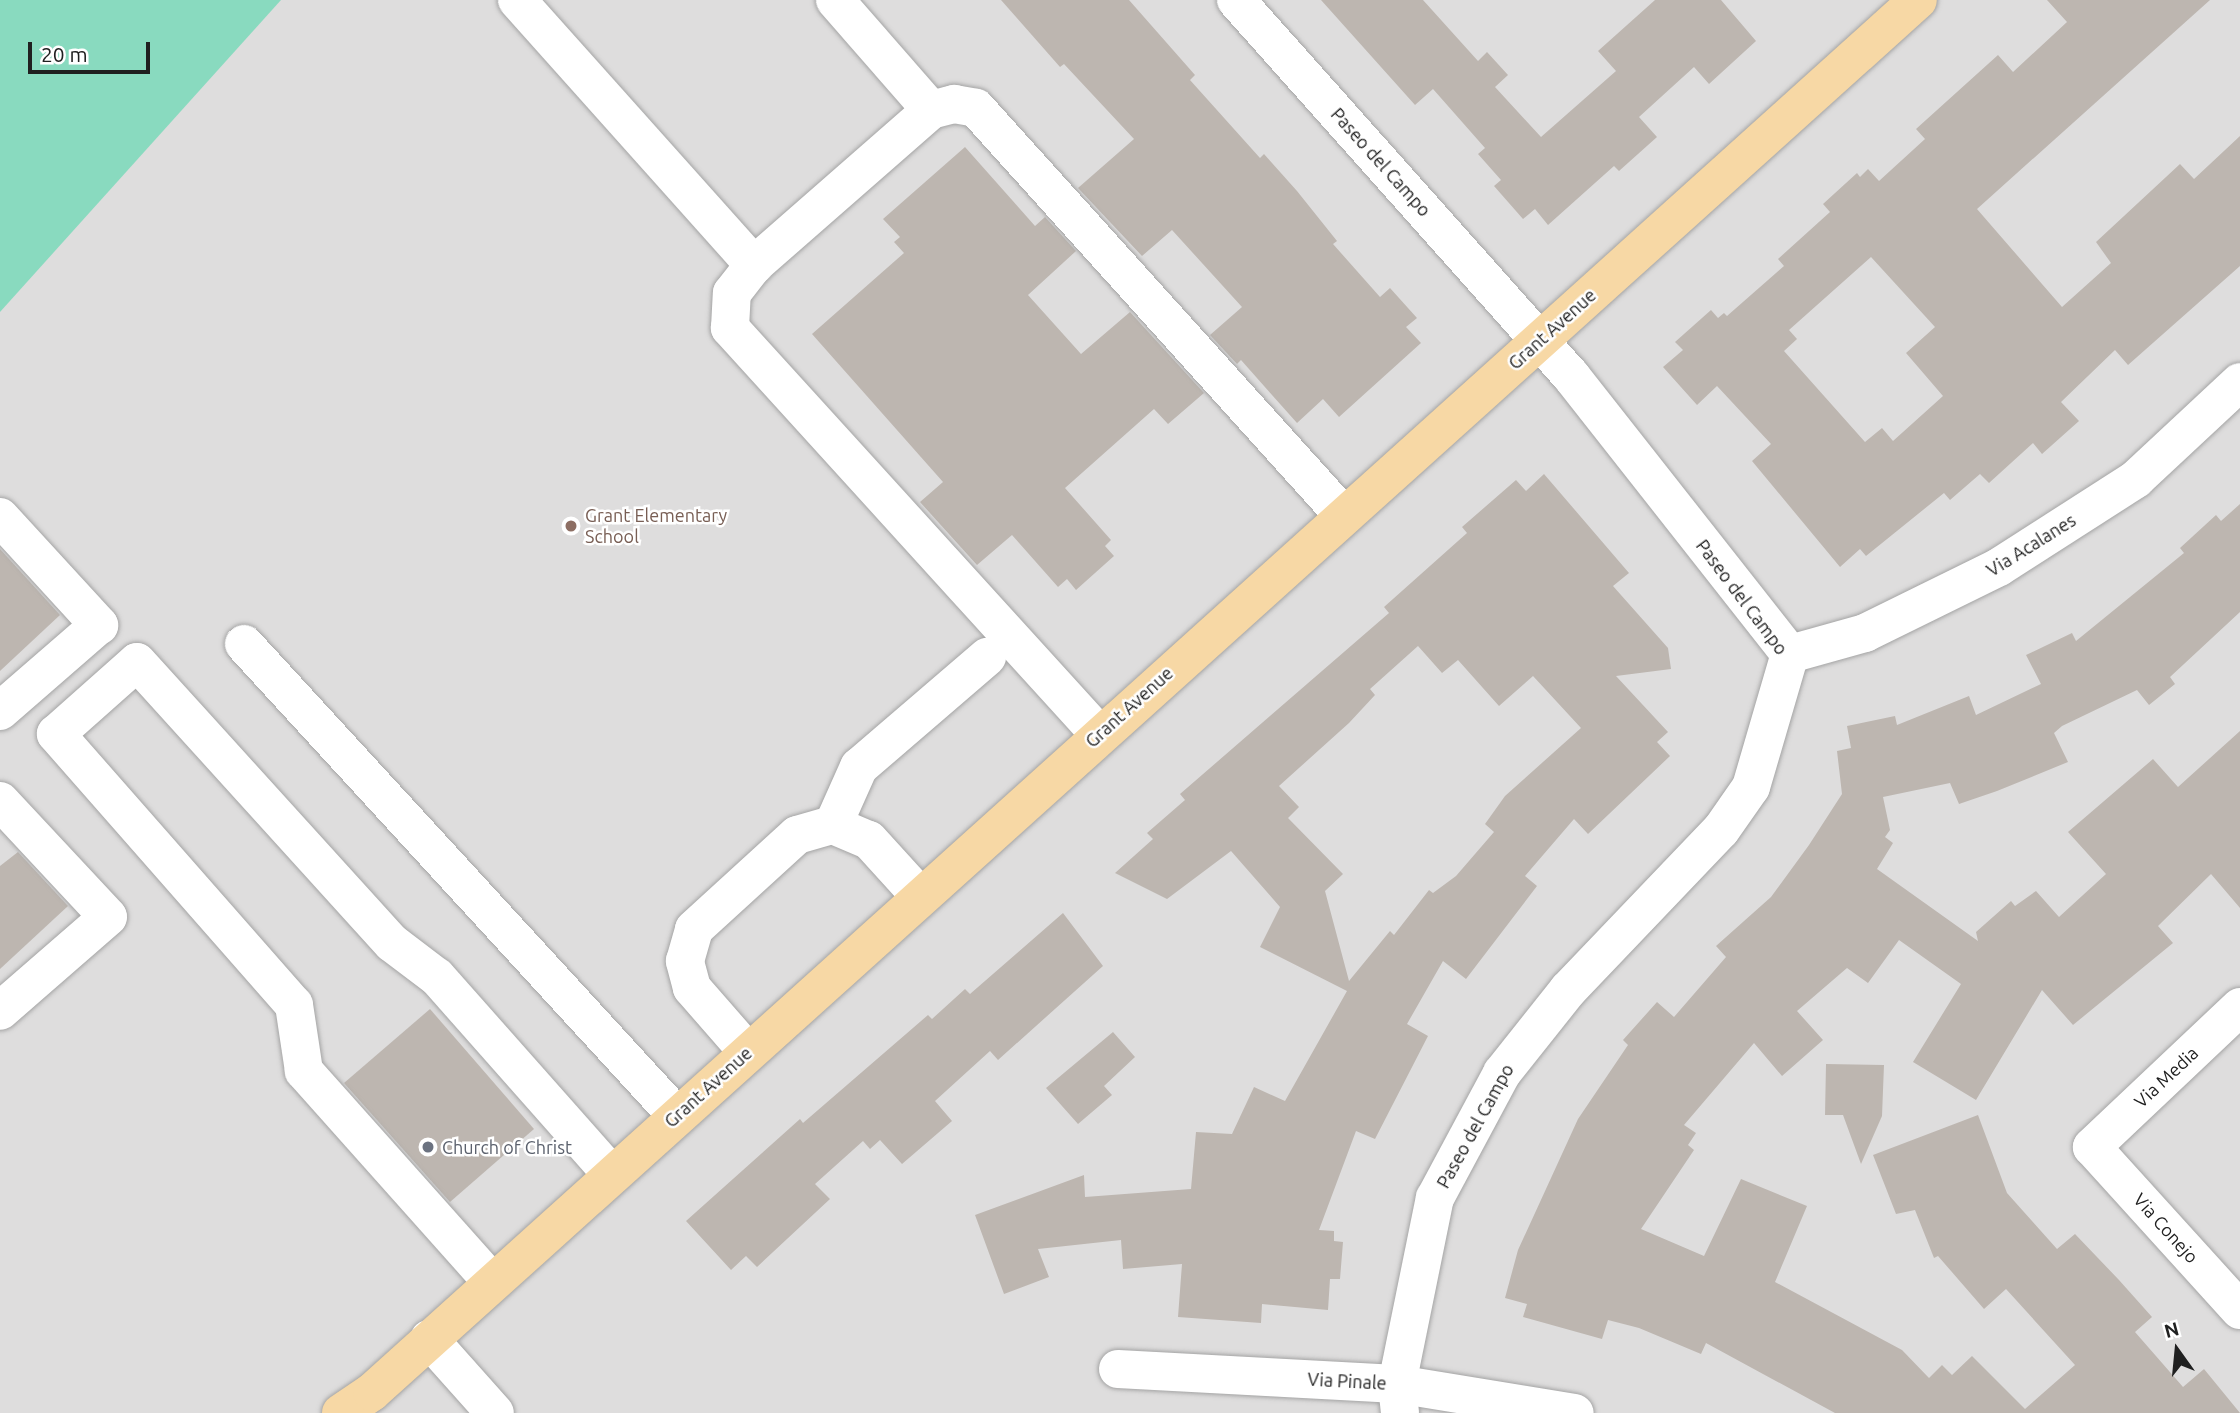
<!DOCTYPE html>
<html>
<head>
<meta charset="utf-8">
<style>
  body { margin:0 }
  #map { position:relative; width:2240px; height:1413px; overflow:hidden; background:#f0ede7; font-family:Ubuntu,sans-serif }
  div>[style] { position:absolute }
  .residential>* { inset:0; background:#dedddd }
  .pitch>* { inset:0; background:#89dabf }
  .building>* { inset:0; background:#bdb6b0 }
  .roads { filter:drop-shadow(0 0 2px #a4a4a4) drop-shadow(0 0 2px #a4a4a4) }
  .minor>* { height:38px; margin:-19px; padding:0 19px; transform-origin:19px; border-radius:19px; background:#fff }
  .major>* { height:38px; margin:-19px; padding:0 19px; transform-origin:19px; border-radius:19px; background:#f7d8a5 }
  .dots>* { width:19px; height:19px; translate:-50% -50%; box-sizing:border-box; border:4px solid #fff; border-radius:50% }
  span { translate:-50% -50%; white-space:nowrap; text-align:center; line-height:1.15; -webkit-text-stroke:5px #fff; paint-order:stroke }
  .street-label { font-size:18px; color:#202020 }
  .education-label { font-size:18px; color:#785e54 }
  .left { translate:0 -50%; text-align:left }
  .worship-label { font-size:18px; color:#5b616d }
  .north { position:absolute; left:2142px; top:1315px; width:70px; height:70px; -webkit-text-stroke:5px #fff; paint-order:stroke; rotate:345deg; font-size:19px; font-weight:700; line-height:28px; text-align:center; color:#202020 }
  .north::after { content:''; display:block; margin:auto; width:24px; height:32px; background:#202020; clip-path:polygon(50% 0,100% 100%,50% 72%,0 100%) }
  .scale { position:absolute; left:28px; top:42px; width:122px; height:32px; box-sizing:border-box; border:4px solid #202020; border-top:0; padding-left:9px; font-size:21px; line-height:24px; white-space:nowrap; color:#202020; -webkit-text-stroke:5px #fff; paint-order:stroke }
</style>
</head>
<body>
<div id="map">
  <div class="residential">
    <div style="clip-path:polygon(0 0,2240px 0,2240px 1413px,0 1413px)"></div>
  </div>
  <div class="pitch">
    <div style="clip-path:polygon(0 0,281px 0,0 312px)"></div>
  </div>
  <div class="building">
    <div style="clip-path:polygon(1001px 0,1129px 0,1195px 75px,1190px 80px,1260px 158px,1264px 154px,1297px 191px,1337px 241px,1333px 244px,1380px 297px,1390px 288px,1417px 318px,1406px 327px,1421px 343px,1339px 417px,1323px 399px,1297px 423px,1241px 360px,1237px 364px,1210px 335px,1242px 307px,1172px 230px,1142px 256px,1078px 188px,1134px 139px,1064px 64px,1060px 67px)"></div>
    <div style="clip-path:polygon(1321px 0,1423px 0,1478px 61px,1487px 52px,1508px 75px,1495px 87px,1541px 137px,1616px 71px,1598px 51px,1655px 0,1721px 0,1756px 41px,1709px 84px,1694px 67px,1639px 117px,1657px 137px,1619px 171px,1614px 166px,1548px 225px,1535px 209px,1523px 219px,1494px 186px,1501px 180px,1478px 154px,1485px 148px,1433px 89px,1415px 105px)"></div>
    <div style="clip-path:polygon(evenodd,2047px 0,2210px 0,1977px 209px,2062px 307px,2111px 263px,2096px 242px,2180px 164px,2194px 179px,2240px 136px,2240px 266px,2128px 365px,2115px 350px,2061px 402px,2079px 421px,2042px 454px,2033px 443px,1989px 483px,1980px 474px,1950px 500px,1944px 493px,1866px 556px,1860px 549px,1840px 567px,1752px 461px,1771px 444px,1717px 386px,1697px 405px,1663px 367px,1683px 350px,1675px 342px,1711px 310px,1718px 318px,1724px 313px,1727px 316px,1784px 266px,1778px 259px,1830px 212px,1823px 204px,1857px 173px,1860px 177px,1868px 169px,1879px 181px,1925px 139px,1916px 129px,1998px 55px,2013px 72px,2067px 22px,2047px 0,1871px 257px,1935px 327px,1906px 353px,1943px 396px,1893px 441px,1882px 428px,1865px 442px,1784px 351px,1797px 339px,1789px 330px,1871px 257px)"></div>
    <div style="clip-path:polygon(965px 147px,1035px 226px,1045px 217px,1076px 251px,1028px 295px,1081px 354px,1130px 312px,1204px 393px,1168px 424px,1154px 409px,1065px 488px,1111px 540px,1105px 546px,1114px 556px,1076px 590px,1067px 579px,1058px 587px,1012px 535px,977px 565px,920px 502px,943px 482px,812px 334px,904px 253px,894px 242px,900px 237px,883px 219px)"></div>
    <div style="clip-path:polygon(evenodd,1544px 474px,1629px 573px,1613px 586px,1668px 648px,1671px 669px,1616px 676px,1668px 732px,1657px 742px,1670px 756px,1588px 834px,1574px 819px,1525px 876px,1537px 886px,1466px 979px,1443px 961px,1407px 1024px,1428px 1036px,1375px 1139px,1356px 1131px,1319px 1230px,1334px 1231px,1334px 1241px,1343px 1242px,1340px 1279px,1330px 1279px,1328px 1310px,1262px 1304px,1261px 1323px,1178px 1317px,1182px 1264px,1123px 1269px,1121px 1240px,1038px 1249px,1049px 1277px,1004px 1294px,975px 1215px,1084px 1175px,1085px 1197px,1191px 1189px,1196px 1132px,1232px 1134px,1254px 1087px,1285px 1101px,1347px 991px,1260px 947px,1280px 907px,1231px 851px,1167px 899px,1115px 873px,1153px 839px,1147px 833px,1185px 800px,1180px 794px,1389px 613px,1384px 607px,1467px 533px,1462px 527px,1516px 480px,1526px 491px,1544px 474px,1418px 646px,1442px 673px,1458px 660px,1499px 706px,1533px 676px,1581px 728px,1505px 796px,1485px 824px,1494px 832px,1456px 876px,1433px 893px,1429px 890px,1394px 935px,1390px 931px,1349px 981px,1325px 891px,1343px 874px,1288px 818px,1299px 807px,1279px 786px,1349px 723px,1375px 695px,1370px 689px,1418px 646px)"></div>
    <div style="clip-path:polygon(2240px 504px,2240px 612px,2170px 677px,2175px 684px,2149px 705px,2137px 690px,2062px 726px,2054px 733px,2068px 762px,1997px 791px,1959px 804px,1950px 783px,1883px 797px,1890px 830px,1885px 837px,1893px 843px,1877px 869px,1978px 941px,1976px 932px,2011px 901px,2015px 906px,2036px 891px,2059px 917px,2106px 874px,2068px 832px,2153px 759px,2178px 787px,2240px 731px,2240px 908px,2211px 874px,2158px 926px,2173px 943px,2073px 1025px,2042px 990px,1976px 1100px,1913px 1062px,1961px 984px,1899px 940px,1868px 983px,1847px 968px,1797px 1011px,1823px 1040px,1782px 1076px,1754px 1043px,1684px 1125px,1696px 1133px,1688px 1145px,1694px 1150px,1641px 1229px,1704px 1256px,1741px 1179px,1807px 1206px,1775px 1282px,1902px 1350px,1929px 1378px,1942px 1365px,1952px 1375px,1972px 1356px,2025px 1409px,2075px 1365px,2006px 1289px,1984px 1309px,1938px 1256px,1934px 1258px,1915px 1210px,1896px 1214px,1873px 1155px,1978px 1115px,2007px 1193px,2057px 1249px,2075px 1234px,2119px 1280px,2152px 1317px,2135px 1332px,2183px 1387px,2204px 1369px,2240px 1413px,1835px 1413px,1706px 1343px,1701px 1354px,1639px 1328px,1608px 1320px,1602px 1339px,1523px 1317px,1527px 1304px,1505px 1298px,1518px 1250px,1578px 1119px,1628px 1045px,1623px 1040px,1657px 1002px,1674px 1017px,1726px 957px,1716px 946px,1771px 897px,1809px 845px,1842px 794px,1837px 751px,1851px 748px,1847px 726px,1895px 716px,1897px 725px,1969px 696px,1976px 715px,2041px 684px,2026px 655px,2072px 633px,2076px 641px,2184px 553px,2180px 548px,2216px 515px,2221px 521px)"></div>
    <div style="clip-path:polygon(0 549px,60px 615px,0 671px)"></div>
    <div style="clip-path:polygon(18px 852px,68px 906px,0 969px,0 866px)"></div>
    <div style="clip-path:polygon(1063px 913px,1103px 966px,998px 1060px,990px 1051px,935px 1101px,952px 1121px,902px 1164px,880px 1140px,870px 1149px,863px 1141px,815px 1184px,830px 1199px,757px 1267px,746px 1256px,731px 1270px,686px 1221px,800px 1119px,803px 1123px,928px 1015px,932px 1019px,965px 989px,970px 994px)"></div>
    <div style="clip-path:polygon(430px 1009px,534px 1129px,450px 1202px,344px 1083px)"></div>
    <div style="clip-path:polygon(1113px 1032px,1135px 1057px,1104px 1086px,1112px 1095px,1078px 1124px,1046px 1088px)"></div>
    <div style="clip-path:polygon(1826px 1064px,1884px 1065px,1882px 1116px,1861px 1164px,1843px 1115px,1825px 1115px)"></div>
  </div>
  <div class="roads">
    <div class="minor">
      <div style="left:517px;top:0;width:356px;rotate:48.2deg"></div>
      <div style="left:835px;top:0;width:146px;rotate:48.9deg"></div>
      <div style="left:1236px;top:0;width:504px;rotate:48.3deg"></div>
      <div style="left:1571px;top:376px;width:354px;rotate:51.8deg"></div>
      <div style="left:0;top:517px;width:147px;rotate:47.5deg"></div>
      <div style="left:99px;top:625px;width:131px;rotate:139deg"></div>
      <div style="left:244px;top:644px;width:641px;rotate:47.47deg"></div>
      <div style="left:1790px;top:654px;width:78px;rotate:-15.6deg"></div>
      <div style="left:1865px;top:633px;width:149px;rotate:-26.2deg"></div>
      <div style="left:1999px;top:567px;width:163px;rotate:-32.7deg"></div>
      <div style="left:2136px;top:479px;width:142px;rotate:-43deg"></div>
      <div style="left:1099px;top:734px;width:549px;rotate:-132.27deg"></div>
      <div style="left:730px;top:328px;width:35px;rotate:-87deg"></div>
      <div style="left:732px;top:293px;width:36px;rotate:-52deg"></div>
      <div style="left:754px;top:265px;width:235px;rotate:-41.2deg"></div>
      <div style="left:931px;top:110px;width:24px;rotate:-15deg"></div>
      <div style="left:954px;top:104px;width:22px;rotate:10deg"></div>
      <div style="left:976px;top:108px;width:549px;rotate:47.95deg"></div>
      <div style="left:0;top:801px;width:158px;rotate:47deg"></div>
      <div style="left:108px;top:917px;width:143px;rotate:139deg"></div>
      <div style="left:833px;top:825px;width:64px;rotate:-65.9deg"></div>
      <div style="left:859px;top:767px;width:169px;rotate:-40.7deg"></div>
      <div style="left:2240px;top:1007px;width:204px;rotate:136.6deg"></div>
      <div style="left:2092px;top:1147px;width:220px;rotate:47.8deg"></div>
      <div style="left:747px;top:1051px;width:84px;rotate:-131.1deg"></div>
      <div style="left:692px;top:988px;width:28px;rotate:-105deg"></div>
      <div style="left:685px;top:961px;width:33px;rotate:-74deg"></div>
      <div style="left:694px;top:929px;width:139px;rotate:-42.4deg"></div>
      <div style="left:797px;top:835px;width:37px;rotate:-16deg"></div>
      <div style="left:833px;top:825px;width:39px;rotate:23deg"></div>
      <div style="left:869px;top:840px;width:76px;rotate:47.7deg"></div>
      <div style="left:492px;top:1282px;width:283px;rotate:-131.7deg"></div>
      <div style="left:304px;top:1071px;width:67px;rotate:-98.6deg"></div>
      <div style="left:294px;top:1005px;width:361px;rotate:-131.3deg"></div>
      <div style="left:56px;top:734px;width:108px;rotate:-41.6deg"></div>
      <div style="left:137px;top:662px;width:379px;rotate:47.8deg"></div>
      <div style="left:392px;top:943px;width:56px;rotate:37.1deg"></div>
      <div style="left:437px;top:977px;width:263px;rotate:48.5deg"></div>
      <div style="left:429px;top:1339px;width:99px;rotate:48.3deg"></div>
      <div style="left:1118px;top:1369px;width:279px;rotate:3.1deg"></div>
      <div style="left:1397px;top:1384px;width:180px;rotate:9.3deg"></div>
      <div style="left:1400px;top:1413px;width:29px;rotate:-96deg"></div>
      <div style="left:1397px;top:1384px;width:190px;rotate:-78.5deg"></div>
      <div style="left:1435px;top:1198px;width:142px;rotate:-61.8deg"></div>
      <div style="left:1502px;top:1073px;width:106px;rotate:-51.5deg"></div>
      <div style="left:1568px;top:990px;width:221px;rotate:-46.3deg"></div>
      <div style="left:1721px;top:830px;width:52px;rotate:-55.1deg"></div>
      <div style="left:1751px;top:787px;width:139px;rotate:-73.7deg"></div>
    </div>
    <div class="major">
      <div style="left:341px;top:1413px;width:37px;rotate:-34deg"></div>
      <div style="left:372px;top:1392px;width:2080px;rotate:-42deg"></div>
    </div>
  </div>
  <div class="dots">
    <div style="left:571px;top:526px;background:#8d6e63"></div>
    <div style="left:428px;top:1147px;background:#6b7280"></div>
  </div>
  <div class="street-label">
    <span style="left:1381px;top:162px;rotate:48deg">Paseo del Campo</span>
    <span style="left:1552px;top:329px;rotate:-42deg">Grant Avenue</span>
    <span style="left:2031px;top:545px;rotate:-32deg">Via Acalanes</span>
    <span style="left:1742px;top:597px;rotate:53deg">Paseo del Campo</span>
    <span style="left:1129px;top:707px;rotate:-42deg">Grant Avenue</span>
    <span style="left:2166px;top:1077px;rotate:-43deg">Via Media</span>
    <span style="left:708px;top:1087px;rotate:-42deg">Grant Avenue</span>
    <span style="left:1475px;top:1126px;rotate:-61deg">Paseo del Campo</span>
    <span style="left:2166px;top:1228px;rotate:48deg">Via Conejo</span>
    <span style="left:1347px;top:1381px;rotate:3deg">Via Pinale</span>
  </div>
  <div class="education-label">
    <span class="left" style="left:585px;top:526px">Grant Elementary<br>School</span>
  </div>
  <div class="worship-label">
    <span class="left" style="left:442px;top:1147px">Church of Christ</span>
  </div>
  <div class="north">N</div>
  <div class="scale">20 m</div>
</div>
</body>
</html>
